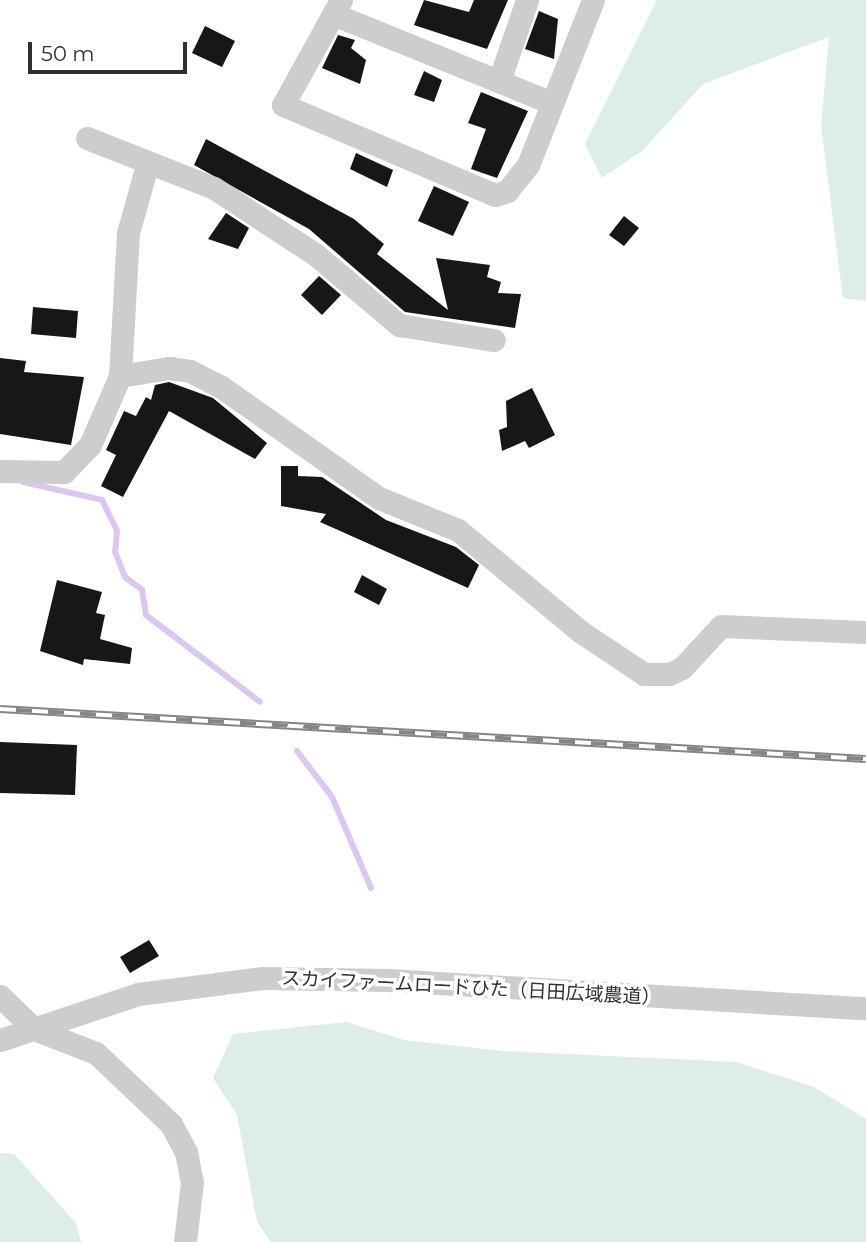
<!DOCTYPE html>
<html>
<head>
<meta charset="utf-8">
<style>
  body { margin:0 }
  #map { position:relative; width:866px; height:1242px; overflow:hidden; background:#fff; font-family:Montserrat,"Noto Sans JP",sans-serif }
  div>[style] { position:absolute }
  .green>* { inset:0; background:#ddeee7 }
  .stream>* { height:6px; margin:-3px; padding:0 3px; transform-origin:3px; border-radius:3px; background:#dcc8ef }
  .building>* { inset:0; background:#171717 }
  .minor>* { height:23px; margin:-11.5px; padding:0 11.5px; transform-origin:11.5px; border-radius:11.5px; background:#cdcdcd }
  .rail>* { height:8px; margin-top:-4px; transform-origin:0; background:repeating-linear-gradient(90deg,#fff 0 16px,#858585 0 32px); box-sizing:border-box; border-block:2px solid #858585 }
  span { translate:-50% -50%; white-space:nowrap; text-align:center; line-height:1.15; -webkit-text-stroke:7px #fff; paint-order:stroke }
  .street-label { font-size:19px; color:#303030 }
  .scale { position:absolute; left:28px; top:42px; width:159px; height:32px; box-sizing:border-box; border:4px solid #303030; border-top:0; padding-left:9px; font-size:21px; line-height:24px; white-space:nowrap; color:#303030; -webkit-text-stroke:5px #fff; paint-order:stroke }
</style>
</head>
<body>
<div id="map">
  <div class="green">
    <div style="clip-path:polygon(657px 0,866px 0,866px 301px,843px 298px,821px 126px,829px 37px,703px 84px,643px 150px,602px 178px,585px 144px)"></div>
    <div style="clip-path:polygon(347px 1022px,404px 1040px,503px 1051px,736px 1062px,814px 1087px,866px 1119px,866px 1242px,271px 1242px,257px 1222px,237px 1115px,213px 1078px,233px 1034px)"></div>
    <div style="clip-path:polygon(0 1153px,14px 1154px,76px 1223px,81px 1242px,0 1242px)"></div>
  </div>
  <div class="stream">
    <div style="left:23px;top:482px;width:81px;rotate:12.8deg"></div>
    <div style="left:102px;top:500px;width:34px;rotate:64deg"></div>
    <div style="left:117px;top:531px;width:21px;rotate:95deg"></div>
    <div style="left:115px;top:552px;width:27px;rotate:68deg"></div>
    <div style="left:125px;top:577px;width:21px;rotate:37deg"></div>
    <div style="left:142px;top:590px;width:25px;rotate:81deg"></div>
    <div style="left:146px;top:615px;width:143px;rotate:37.3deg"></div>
    <div style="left:297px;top:751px;width:58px;rotate:52.7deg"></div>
    <div style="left:332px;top:797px;width:99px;rotate:66.8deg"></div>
  </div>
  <div class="building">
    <div style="clip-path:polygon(424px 0,469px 12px,474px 0,508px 0,487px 49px,414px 25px)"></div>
    <div style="clip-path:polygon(539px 11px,558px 19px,554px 59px,525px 49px)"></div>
    <div style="clip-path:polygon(205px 26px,235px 41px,222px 67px,192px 53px)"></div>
    <div style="clip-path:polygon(338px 35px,355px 40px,351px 48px,366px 60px,360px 84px,322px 68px)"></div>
    <div style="clip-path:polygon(424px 71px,442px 80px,434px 102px,414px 95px)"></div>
    <div style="clip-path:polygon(481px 92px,528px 111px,497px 178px,471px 169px,486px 129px,468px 123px)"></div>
    <div style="clip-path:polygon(206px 139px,354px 219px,384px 244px,377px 254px,448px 310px,436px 258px,490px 265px,487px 277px,501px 282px,498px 293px,521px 294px,515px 328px,405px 312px,309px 229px,194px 165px)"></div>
    <div style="clip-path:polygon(356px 153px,393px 170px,387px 187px,350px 169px)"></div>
    <div style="clip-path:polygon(434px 186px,469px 202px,453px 236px,418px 221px)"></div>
    <div style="clip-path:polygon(226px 213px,249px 228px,238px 249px,208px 239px)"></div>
    <div style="clip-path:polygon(624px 216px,639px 228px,624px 246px,609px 235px)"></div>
    <div style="clip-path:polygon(319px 276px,341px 295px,322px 315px,301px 295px)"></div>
    <div style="clip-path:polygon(33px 307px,78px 311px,76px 338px,31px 334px)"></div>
    <div style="clip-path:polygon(0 358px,26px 361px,24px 372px,84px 377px,71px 445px,0 434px)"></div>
    <div style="clip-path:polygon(169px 382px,213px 398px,267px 443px,255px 459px,169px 411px,123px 497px,101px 486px,116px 455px,106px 450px,124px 411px,136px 416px,146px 397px,151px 400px,155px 385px)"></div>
    <div style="clip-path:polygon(532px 388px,555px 435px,529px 448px,525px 441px,502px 451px,499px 430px,507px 427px,506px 401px)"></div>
    <div style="clip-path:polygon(281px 466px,298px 466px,298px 476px,322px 477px,386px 520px,456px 547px,479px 565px,468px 588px,320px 522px,326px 514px,281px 506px)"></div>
    <div style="clip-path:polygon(362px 575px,387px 589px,379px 605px,354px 592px)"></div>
    <div style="clip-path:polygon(57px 580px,102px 592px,96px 613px,105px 615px,100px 639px,132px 648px,130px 664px,84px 659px,83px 665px,40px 651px)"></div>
    <div style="clip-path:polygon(0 742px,77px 745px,75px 795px,0 793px)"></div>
    <div style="clip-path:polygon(149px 940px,159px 956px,130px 973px,120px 957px)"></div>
  </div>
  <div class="minor">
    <div style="left:341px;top:0;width:120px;rotate:118.9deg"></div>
    <div style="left:283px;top:105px;width:230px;rotate:23deg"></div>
    <div style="left:495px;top:195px;width:13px;rotate:-18deg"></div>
    <div style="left:507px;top:191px;width:33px;rotate:-51deg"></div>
    <div style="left:528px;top:165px;width:177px;rotate:-68.5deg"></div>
    <div style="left:333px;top:14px;width:236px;rotate:22.1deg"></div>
    <div style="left:499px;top:81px;width:86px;rotate:-70.9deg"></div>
    <div style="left:87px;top:138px;width:136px;rotate:21.5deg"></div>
    <div style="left:214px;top:188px;width:122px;rotate:33.3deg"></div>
    <div style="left:316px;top:255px;width:109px;rotate:40.1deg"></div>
    <div style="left:399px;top:325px;width:96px;rotate:9deg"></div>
    <div style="left:120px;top:376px;width:50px;rotate:-9.3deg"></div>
    <div style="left:169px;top:368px;width:21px;rotate:8deg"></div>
    <div style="left:190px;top:371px;width:34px;rotate:27deg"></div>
    <div style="left:220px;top:386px;width:194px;rotate:35.2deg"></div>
    <div style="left:379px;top:498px;width:85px;rotate:22.1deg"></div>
    <div style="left:458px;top:530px;width:160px;rotate:39.7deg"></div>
    <div style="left:581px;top:632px;width:76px;rotate:33.7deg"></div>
    <div style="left:644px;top:674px;width:25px"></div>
    <div style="left:669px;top:674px;width:14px;rotate:-25deg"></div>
    <div style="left:682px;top:668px;width:57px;rotate:-47.1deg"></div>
    <div style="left:721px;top:626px;width:145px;rotate:2.4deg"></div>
    <div style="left:0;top:471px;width:64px;rotate:0.9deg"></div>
    <div style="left:64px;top:472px;width:37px;rotate:-46deg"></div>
    <div style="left:90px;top:445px;width:75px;rotate:-66.5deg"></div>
    <div style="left:120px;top:376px;width:143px;rotate:-86.8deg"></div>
    <div style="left:128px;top:233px;width:71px;rotate:-74.4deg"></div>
    <div style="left:0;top:996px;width:47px;rotate:44.1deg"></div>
    <div style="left:34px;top:1029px;width:66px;rotate:21.2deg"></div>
    <div style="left:96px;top:1053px;width:103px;rotate:43.4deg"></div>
    <div style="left:171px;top:1124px;width:32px;rotate:62deg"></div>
    <div style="left:186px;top:1152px;width:31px;rotate:79deg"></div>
    <div style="left:192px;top:1182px;width:60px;rotate:96.7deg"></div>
    <div style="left:0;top:1040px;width:145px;rotate:-18.4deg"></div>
    <div style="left:138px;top:994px;width:126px;rotate:-7.3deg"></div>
    <div style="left:263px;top:978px;width:125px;rotate:0.9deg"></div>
    <div style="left:388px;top:980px;width:479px;rotate:3.4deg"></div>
  </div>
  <div class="rail">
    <div style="left:0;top:709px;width:867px;rotate:3.3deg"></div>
  </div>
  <div class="street-label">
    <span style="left:471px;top:988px;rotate:3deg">スカイファームロードひた（日田広域農道）</span>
  </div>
  <div class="scale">50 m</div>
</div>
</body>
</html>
